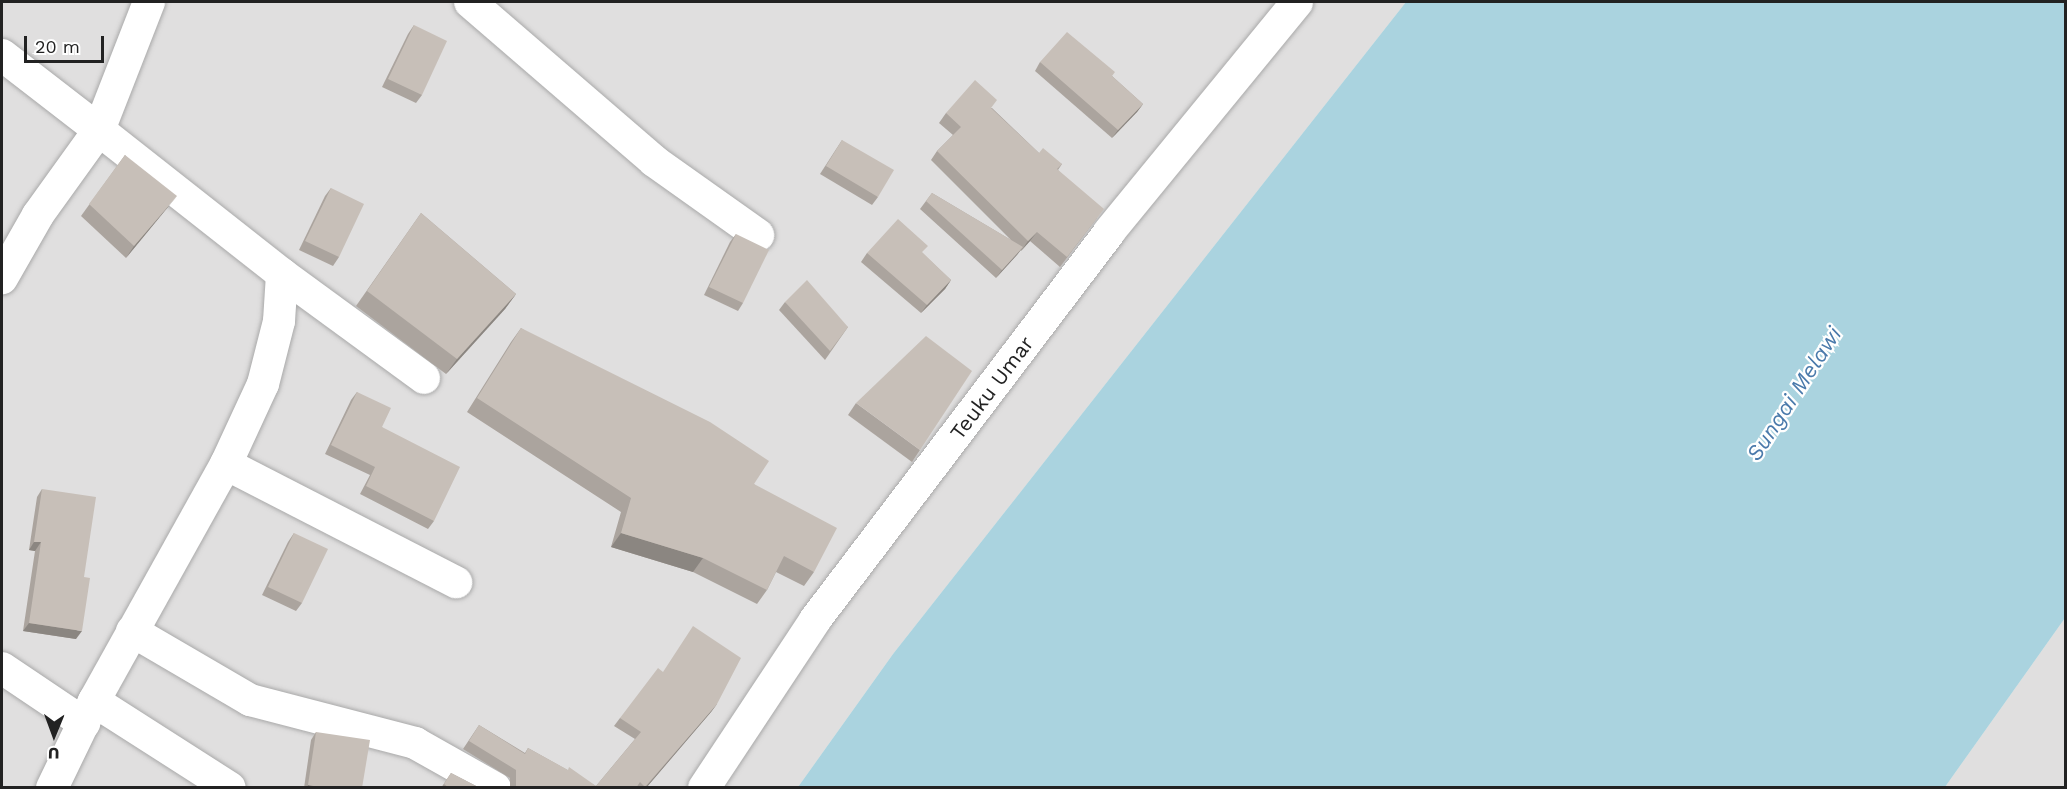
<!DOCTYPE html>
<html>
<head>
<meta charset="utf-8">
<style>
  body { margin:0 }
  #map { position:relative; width:2067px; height:789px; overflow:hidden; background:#f2efe9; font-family:"Work Sans",sans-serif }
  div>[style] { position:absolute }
  .residential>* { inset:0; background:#e0dfdf }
  .water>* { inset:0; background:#aad3df }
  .roads { filter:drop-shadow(0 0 2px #a9a9a9) drop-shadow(0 0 2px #a9a9a9) }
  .street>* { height:32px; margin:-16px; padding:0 16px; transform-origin:16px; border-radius:16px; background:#fff }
  .wall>* { inset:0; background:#aba49e }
  .shaded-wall>* { inset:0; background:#8b8681 }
  .building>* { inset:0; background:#c7bfb8 }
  span { translate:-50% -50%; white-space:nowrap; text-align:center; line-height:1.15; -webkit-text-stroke:4.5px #fff; paint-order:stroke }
  .street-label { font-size:21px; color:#222 }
  .water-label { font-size:22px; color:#4a7aab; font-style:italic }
  .frame { position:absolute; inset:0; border:3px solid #222; pointer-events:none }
  .north { position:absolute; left:24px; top:705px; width:60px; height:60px; -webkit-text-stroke:4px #fff; paint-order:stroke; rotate:181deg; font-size:16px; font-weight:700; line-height:24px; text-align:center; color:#222 }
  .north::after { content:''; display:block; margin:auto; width:21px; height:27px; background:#222; clip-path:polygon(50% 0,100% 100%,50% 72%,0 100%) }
  .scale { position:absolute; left:24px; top:36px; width:80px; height:27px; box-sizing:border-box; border:3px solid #222; border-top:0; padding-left:8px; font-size:18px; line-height:21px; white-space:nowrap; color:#222; -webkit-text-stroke:4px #fff; paint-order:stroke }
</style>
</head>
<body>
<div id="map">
  <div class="residential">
    <div style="clip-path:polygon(2px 2px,1406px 2px,893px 654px,798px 787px,2px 788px)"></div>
    <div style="clip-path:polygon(2065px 618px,2065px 787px,1945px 787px)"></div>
  </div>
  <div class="water">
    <div style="clip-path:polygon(1406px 2px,2065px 2px,2065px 618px,1945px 787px,798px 787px,893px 654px)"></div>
  </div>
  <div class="roads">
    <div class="street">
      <div style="left:149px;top:2px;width:137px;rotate:111.3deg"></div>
      <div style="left:99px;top:130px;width:233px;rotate:38.2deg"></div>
      <div style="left:282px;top:274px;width:176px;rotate:36.2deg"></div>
      <div style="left:470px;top:2px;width:243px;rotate:40.8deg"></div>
      <div style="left:654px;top:161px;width:128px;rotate:35.4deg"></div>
      <div style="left:2px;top:55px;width:123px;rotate:37.7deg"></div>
      <div style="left:99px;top:130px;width:105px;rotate:125.7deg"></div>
      <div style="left:38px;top:215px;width:73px;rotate:119.7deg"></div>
      <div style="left:226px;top:464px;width:88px;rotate:-65.2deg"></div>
      <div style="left:263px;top:384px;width:65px;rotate:-75.7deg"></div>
      <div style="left:279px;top:321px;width:47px;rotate:-86.3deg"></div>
      <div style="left:132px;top:631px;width:137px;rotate:30.3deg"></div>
      <div style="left:250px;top:700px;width:171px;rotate:14.6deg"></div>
      <div style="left:415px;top:743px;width:92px;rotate:29.4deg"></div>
      <div style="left:2px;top:668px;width:99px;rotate:33.9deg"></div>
      <div style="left:94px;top:701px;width:161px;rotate:32.6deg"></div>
      <div style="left:52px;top:788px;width:97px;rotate:-64.2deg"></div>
      <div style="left:94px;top:701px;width:271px;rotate:-60.9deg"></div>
      <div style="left:226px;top:464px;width:259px;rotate:27.2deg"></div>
      <div style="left:704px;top:788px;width:201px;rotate:-56.5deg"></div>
      <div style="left:815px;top:620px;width:487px;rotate:-52.8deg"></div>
      <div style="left:1109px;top:232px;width:297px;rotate:-50.7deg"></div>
    </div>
  </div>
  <div class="wall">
    <div style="clip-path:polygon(414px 25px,422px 95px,416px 103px,382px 87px,408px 34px)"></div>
    <div style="clip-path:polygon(1040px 62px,1112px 76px,1143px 104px,1137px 112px,1112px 138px,1035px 71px)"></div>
    <div style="clip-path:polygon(992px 108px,1039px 153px,1062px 164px,1058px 170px,1097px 218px,1060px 267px,1030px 241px,1021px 251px,1021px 250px,996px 278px,920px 209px,932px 193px,1011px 240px,931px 160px,937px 151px,953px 135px,939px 123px,946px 113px)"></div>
    <div style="clip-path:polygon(842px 140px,878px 197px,872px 205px,820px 174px)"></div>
    <div style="clip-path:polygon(125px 155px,168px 207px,126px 258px,81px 216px)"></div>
    <div style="clip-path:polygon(331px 188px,339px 257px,333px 266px,299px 250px,325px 196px)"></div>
    <div style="clip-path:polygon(421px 213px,516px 294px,505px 309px,446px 374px,356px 306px)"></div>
    <div style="clip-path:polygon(736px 234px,743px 303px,738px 311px,704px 295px,730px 242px)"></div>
    <div style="clip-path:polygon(867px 253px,922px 253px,951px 280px,945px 289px,921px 313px,861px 262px)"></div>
    <div style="clip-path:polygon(785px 302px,848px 327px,825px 360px,779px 310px)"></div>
    <div style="clip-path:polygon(521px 328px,754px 484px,814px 572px,804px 586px,776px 572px,767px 590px,757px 604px,693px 572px,611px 547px,621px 512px,467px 412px,511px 342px)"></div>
    <div style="clip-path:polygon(357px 392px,382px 427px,434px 521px,428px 529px,360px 494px,370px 475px,325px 454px,351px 400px)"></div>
    <div style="clip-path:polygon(856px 403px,920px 450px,912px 462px,848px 415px)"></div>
    <div style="clip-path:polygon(42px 489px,84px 577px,76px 639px,23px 631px,35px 551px,29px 550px,37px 497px)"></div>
    <div style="clip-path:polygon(294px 533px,302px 603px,296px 611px,262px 595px,288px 542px)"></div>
    <div style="clip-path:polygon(717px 704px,711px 712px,646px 788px,510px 788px,510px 778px,463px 749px,479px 725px,525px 753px,528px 748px,596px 786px,635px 739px,614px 726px,620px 718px)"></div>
    <div style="clip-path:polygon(316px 732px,362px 788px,304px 788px,311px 740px)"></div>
    <div style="clip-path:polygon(451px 773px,480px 788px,441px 788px)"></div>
  </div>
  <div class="shaded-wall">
    <div style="clip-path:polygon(1143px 104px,1137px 112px,1112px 138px,1118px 130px)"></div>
    <div style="clip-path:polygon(177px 196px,168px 207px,126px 258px,134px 246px)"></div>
    <div style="clip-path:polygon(1037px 232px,1030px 241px,1021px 251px,1028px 241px)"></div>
    <div style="clip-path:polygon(1023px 247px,1017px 255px,996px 278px,1002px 270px)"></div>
    <div style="clip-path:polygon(951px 280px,945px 289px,921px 313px,927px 305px)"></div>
    <div style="clip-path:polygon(516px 294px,505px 309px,446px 374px,457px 359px)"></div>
    <div style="clip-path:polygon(621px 533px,703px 558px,693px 572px,611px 547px)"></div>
    <div style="clip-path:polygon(34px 542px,41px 542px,35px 551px,29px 550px)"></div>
    <div style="clip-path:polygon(29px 623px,82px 631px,76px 639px,23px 631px)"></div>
    <div style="clip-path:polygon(717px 704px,711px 712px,646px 788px,645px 788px)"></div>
    <div style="clip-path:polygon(308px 785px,324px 788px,307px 788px)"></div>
  </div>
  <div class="building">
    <div style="clip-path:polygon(414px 25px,447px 41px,422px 95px,388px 79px)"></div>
    <div style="clip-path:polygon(1067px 32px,1115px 72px,1112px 76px,1143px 104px,1118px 130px,1040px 62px)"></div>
    <div style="clip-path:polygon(975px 80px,997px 100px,991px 108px,1039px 153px,1043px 148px,1062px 164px,1057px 169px,1104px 209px,1067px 257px,1037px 232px,1028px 241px,937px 151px,961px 127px,946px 113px)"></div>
    <div style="clip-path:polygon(842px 140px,894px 170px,878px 197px,826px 166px)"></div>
    <div style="clip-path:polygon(125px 155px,177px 196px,134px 246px,89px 204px)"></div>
    <div style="clip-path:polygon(331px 188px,364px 204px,339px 257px,305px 241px)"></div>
    <div style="clip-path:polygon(932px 193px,1023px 247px,1002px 270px,926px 201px)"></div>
    <div style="clip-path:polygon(421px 213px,516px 294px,457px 359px,367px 291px)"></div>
    <div style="clip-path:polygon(898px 219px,928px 246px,922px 252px,951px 280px,927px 305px,867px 253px)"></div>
    <div style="clip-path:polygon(736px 234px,769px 250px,743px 303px,709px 287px)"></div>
    <div style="clip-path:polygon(807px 280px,848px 327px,830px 351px,785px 302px)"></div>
    <div style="clip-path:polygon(521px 328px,710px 422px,769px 461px,754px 484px,837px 528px,814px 572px,784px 556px,767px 590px,703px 558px,621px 533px,631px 498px,477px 398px)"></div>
    <div style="clip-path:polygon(926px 336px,972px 371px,920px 450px,856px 403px)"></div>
    <div style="clip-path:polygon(357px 392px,391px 408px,382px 427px,460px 467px,434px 521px,366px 486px,375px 467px,331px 445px)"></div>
    <div style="clip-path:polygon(42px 489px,96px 497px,84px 577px,90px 578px,82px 631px,29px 623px,41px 542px,34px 542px)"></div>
    <div style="clip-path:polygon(294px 533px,328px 549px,302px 603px,268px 587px)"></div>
    <div style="clip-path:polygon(693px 626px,741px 658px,717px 704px,645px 787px,640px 782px,636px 788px,516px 788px,516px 770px,469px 741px,479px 725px,525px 754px,528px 748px,568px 770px,569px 767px,596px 786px,641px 732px,620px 718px,658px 668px,663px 672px)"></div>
    <div style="clip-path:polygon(316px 732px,370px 740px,362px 788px,324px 788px,308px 785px)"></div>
    <div style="clip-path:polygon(451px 773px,480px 788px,449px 788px,444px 784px)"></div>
  </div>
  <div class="street-label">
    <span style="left:992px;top:388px;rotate:-53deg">Teuku Umar</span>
  </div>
  <div class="water-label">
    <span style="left:1794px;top:394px;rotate:-57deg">Sungai Melawi</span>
  </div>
  <div class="frame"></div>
  <div class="north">U</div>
  <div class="scale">20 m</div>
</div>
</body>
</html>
